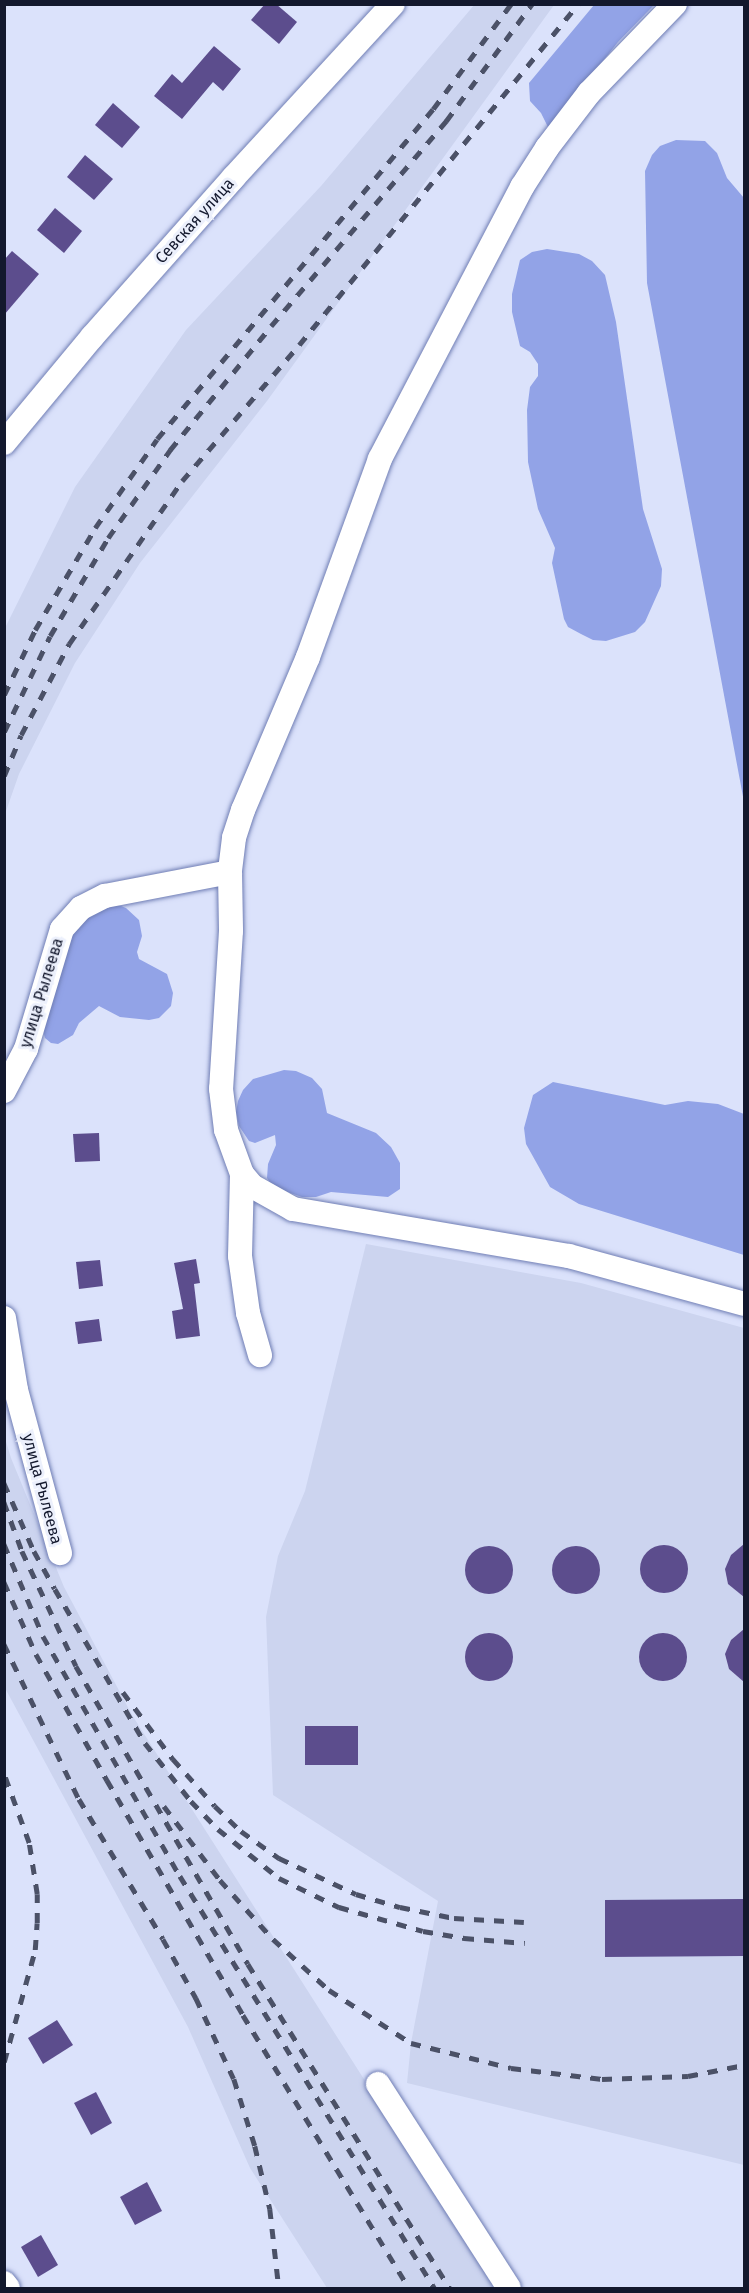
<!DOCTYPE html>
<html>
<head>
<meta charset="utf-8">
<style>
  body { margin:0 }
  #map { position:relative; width:749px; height:2293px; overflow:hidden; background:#dbe2fb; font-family:"Fira Sans",sans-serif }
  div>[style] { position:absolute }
  .built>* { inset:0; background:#ccd4ef }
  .forest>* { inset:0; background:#92a3e7 }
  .building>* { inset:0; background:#5c4d8d }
  .round { border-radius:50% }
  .roads { filter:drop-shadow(0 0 2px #6f7db4) drop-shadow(0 0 2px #6f7db4) }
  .minor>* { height:24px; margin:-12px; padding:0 12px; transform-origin:12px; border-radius:12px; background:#fff }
  .rail>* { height:4.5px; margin-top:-2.25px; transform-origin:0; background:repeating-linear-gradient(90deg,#4b5167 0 10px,transparent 0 20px) }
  span { translate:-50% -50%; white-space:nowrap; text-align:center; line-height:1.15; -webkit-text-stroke:6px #ecf0fc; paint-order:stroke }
  .street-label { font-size:16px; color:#13182d }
  .frame { position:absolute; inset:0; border:6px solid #13182d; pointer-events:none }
</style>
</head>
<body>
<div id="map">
  <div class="built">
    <div style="clip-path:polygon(475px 4px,554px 5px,267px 401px,140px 563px,75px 663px,19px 774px,5px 814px,5px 628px,75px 487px,186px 330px,321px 186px)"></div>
    <div style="clip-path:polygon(366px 1244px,581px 1283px,744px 1328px,744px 2165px,407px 2083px,411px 2043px,438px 1901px,273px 1795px,266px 1617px,278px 1556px,305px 1491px)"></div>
    <div style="clip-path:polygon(4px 1435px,11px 1458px,64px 1587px,132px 1715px,497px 2288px,327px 2288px,250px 2168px,188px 2027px,5px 1688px)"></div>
  </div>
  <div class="forest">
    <div style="clip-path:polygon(594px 5px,654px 5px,618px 42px,553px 124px,548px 127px,541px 113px,530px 101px,529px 83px)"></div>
    <div style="clip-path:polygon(676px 140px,705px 141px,717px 153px,727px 178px,744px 198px,744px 802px,647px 283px,645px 171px,652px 155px,660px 146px)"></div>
    <div style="clip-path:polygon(547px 249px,579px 254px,592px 261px,605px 275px,616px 322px,643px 509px,662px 569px,661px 586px,645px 622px,635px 632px,606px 641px,593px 640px,581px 634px,568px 627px,564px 619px,552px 563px,555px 548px,538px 509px,528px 462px,527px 410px,530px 387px,538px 376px,538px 364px,530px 352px,520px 346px,512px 312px,512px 294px,520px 260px,532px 252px)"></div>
    <div style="clip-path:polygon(111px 902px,126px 908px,139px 920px,142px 936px,137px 952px,139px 959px,167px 974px,173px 993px,171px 1006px,159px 1018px,149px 1020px,120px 1017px,99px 1006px,79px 1023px,73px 1035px,58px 1044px,51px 1043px,45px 1038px,43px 1030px,69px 934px,80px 918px)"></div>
    <div style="clip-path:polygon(284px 1070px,296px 1071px,312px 1078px,322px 1089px,327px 1113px,376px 1133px,391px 1147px,400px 1163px,400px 1189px,388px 1197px,331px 1192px,316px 1197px,302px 1197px,273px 1187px,267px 1178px,268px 1164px,276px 1145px,275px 1135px,255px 1143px,249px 1141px,239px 1126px,236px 1112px,238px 1101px,243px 1090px,253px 1079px)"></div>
    <div style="clip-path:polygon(553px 1082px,665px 1105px,688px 1101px,718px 1104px,744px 1114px,744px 1255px,579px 1204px,550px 1187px,526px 1144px,524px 1128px,533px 1095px)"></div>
  </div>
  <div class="building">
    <div style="clip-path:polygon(265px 4px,276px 4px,297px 22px,279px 44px,251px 20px)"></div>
    <div style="clip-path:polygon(214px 46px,241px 69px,223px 91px,213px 82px,182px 119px,154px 96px,172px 74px,182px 83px)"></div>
    <div style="clip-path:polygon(113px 103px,140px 127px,122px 148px,95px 125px)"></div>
    <div style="clip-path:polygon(85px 155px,113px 179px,94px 200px,67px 177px)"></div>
    <div style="clip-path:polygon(55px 208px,82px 231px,64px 253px,37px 230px)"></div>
    <div style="clip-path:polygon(12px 251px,39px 274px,4px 315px,4px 260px)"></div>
    <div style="clip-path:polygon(99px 1133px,100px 1161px,75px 1162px,73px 1134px)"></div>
    <div style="clip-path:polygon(196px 1259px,200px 1283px,194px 1284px,200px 1336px,176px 1339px,172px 1311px,183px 1309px,174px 1263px)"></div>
    <div style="clip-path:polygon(100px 1260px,103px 1286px,79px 1289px,76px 1262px)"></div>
    <div style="clip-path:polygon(99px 1319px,102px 1341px,78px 1344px,75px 1322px)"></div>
    <div style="clip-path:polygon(744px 1544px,744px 1597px,728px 1584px,725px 1569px,731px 1555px)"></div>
    <div class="round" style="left:640px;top:1545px;width:48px;height:48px"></div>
    <div class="round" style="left:552px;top:1546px;width:48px;height:48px"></div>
    <div class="round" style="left:465px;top:1546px;width:48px;height:48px"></div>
    <div style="clip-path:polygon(744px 1629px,744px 1682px,729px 1669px,725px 1654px,731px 1640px)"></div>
    <div class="round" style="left:465px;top:1633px;width:48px;height:48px"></div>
    <div class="round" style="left:639px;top:1633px;width:48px;height:48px"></div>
    <div style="clip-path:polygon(305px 1726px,358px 1726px,358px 1765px,305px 1765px)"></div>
    <div style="clip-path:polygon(744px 1899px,744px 1956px,605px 1957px,605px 1900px)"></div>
    <div style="clip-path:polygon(57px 2020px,73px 2045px,43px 2064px,28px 2038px)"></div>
    <div style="clip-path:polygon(96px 2092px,112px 2123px,91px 2135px,74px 2103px)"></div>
    <div style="clip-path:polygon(147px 2182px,162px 2211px,135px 2225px,120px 2197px)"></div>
    <div style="clip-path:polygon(41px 2235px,58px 2265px,38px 2277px,21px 2247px)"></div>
  </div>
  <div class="roads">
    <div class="minor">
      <div style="left:675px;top:4px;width:124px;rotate:134deg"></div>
      <div style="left:589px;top:93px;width:69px;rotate:127.4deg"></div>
      <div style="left:547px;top:148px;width:46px;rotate:122.7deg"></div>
      <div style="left:522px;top:187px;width:307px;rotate:117.6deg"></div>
      <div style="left:380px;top:459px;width:211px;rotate:110deg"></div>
      <div style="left:308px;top:657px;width:166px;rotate:113deg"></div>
      <div style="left:243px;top:810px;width:29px;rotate:108deg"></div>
      <div style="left:234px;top:838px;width:34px;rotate:97deg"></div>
      <div style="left:230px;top:872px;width:59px;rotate:89deg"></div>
      <div style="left:231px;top:931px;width:158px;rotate:93.6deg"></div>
      <div style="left:221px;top:1089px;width:41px;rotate:83deg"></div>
      <div style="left:226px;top:1130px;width:47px;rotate:70deg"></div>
      <div style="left:242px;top:1174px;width:16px;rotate:50deg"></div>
      <div style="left:252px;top:1186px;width:47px;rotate:29.3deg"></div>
      <div style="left:293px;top:1209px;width:280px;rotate:9.7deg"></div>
      <div style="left:569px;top:1256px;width:181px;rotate:15.3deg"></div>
      <div style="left:4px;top:443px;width:138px;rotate:-50.3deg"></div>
      <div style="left:92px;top:337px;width:213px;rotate:-48.4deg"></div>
      <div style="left:233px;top:178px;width:236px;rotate:-47.4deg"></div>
      <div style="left:4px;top:1091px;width:47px;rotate:-62.4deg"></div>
      <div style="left:26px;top:1049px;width:125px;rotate:-73.3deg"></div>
      <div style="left:62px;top:929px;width:28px;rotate:-48deg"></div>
      <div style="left:81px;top:908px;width:27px;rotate:-27deg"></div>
      <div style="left:105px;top:896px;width:127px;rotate:-10.9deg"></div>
      <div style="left:242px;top:1174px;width:82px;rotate:91.4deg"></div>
      <div style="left:240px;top:1256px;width:58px;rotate:82deg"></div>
      <div style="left:248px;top:1313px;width:44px;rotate:74.1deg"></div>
      <div style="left:4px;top:1318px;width:73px;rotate:80.5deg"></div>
      <div style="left:16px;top:1390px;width:169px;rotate:74.9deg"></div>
      <div style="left:378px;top:2084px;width:242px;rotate:57.3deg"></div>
      <div style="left:4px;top:2283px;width:6px;rotate:51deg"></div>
    </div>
  </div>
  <div class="rail">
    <div style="left:4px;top:695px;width:72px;rotate:-64.5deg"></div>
    <div style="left:35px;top:630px;width:118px;rotate:-59.5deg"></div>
    <div style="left:95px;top:528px;width:108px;rotate:-55.1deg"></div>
    <div style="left:157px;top:439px;width:430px;rotate:-50.1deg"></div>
    <div style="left:433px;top:109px;width:131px;rotate:-53.4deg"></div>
    <div style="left:4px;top:732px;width:106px;rotate:-64.4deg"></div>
    <div style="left:50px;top:636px;width:114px;rotate:-59.4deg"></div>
    <div style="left:108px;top:538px;width:108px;rotate:-54.8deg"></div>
    <div style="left:170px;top:450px;width:160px;rotate:-50.8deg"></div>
    <div style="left:271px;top:326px;width:270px;rotate:-49.5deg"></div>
    <div style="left:446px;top:121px;width:145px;rotate:-53.7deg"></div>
    <div style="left:4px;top:776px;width:44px;rotate:-67.5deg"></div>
    <div style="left:21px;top:735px;width:103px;rotate:-62.2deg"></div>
    <div style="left:69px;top:644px;width:198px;rotate:-55.3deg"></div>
    <div style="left:182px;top:481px;width:179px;rotate:-49.3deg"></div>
    <div style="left:299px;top:345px;width:441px;rotate:-50.7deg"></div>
    <div style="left:4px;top:1483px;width:74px;rotate:66.2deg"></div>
    <div style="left:34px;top:1551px;width:43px;rotate:61.1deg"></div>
    <div style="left:55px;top:1589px;width:178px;rotate:59.7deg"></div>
    <div style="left:145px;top:1743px;width:74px;rotate:51.6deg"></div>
    <div style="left:191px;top:1801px;width:39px;rotate:46deg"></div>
    <div style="left:218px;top:1829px;width:78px;rotate:38.8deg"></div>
    <div style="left:279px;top:1878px;width:67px;rotate:25.8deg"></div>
    <div style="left:339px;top:1907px;width:87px;rotate:15.9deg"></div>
    <div style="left:423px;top:1931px;width:42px;rotate:9.7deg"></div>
    <div style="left:464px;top:1938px;width:61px;rotate:4.7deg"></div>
    <div style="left:4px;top:1502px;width:52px;rotate:69.8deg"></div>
    <div style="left:22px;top:1551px;width:127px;rotate:64.8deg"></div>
    <div style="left:76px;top:1666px;width:344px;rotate:60deg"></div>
    <div style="left:248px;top:1964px;width:382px;rotate:58.1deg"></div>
    <div style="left:4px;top:1544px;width:100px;rotate:67deg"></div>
    <div style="left:43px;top:1636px;width:276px;rotate:60.3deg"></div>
    <div style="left:180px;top:1876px;width:484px;rotate:58.3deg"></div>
    <div style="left:4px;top:1582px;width:79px;rotate:66deg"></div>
    <div style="left:36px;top:1654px;width:145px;rotate:60.6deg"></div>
    <div style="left:107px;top:1780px;width:272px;rotate:59.9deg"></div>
    <div style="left:243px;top:2015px;width:320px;rotate:58.7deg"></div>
    <div style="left:4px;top:1644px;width:172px;rotate:64.2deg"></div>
    <div style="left:79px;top:1799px;width:163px;rotate:59deg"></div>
    <div style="left:163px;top:1939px;width:68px;rotate:60.8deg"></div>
    <div style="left:196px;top:1998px;width:89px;rotate:64.9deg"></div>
    <div style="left:234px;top:2079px;width:70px;rotate:72.6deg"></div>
    <div style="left:255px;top:2146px;width:65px;rotate:76.6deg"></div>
    <div style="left:270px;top:2209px;width:80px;rotate:83.5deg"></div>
    <div style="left:123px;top:1692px;width:84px;rotate:53.3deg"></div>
    <div style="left:173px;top:1759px;width:63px;rotate:48.2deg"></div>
    <div style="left:215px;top:1806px;width:36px;rotate:44deg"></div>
    <div style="left:241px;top:1831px;width:47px;rotate:35.4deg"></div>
    <div style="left:279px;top:1858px;width:85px;rotate:25.1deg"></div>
    <div style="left:356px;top:1894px;width:46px;rotate:16.5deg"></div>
    <div style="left:400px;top:1907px;width:55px;rotate:11.5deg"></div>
    <div style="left:454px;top:1918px;width:70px;rotate:3.3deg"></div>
    <div style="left:164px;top:1806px;width:93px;rotate:52.9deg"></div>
    <div style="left:220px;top:1880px;width:79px;rotate:48.1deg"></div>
    <div style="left:273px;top:1939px;width:76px;rotate:42.3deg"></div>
    <div style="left:329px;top:1990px;width:98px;rotate:32.9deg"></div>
    <div style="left:411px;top:2043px;width:103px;rotate:14deg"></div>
    <div style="left:511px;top:2068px;width:92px;rotate:6.9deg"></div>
    <div style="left:602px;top:2079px;width:86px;rotate:-2deg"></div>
    <div style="left:688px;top:2076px;width:57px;rotate:-11.1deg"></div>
    <div style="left:4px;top:2062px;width:116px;rotate:-74.5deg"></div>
    <div style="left:35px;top:1950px;width:27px;rotate:-86deg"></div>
    <div style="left:37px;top:1923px;width:29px;rotate:-90deg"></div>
    <div style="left:37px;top:1894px;width:52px;rotate:-98.9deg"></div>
    <div style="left:29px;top:1843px;width:70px;rotate:-110deg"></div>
  </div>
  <div class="street-label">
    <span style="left:195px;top:221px;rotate:-48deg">Севская улица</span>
    <span style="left:42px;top:993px;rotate:-73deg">улица Рылеева</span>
    <span style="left:42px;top:1489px;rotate:75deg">улица Рылеева</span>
  </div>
  <div class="frame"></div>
</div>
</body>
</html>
